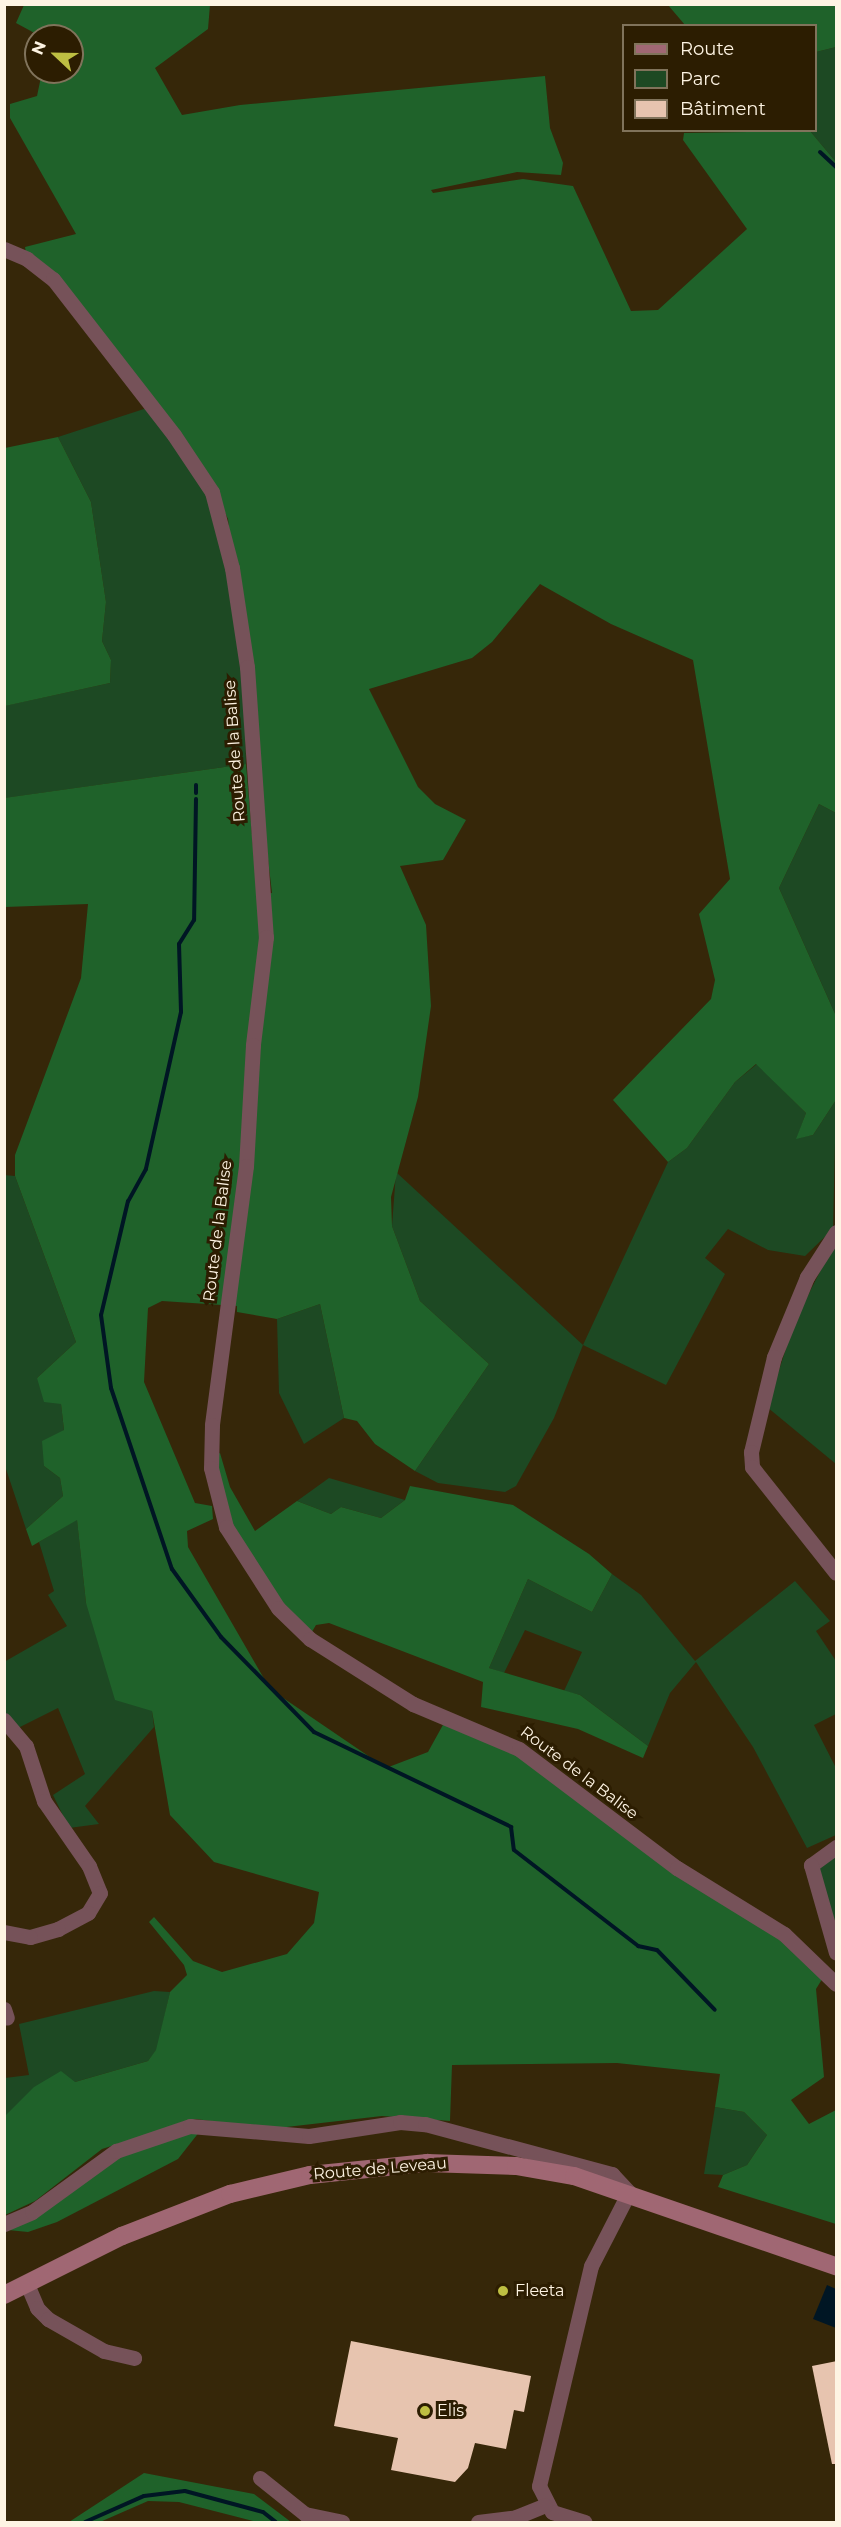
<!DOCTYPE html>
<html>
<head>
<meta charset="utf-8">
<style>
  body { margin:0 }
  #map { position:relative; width:841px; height:2527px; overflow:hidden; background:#362709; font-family:Montserrat,sans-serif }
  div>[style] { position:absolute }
  .green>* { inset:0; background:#1d4923 }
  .forest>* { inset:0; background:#1f622a }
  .water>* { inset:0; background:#001624 }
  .stream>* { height:4px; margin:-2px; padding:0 2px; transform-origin:2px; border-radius:2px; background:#001624 }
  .building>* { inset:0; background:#e7c4af }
  .street>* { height:15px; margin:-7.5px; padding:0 7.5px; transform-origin:7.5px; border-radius:7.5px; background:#765259 }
  .secondary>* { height:18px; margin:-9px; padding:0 9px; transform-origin:9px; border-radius:9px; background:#a06773 }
  .dots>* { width:16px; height:16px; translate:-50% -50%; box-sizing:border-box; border:3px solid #2c1d01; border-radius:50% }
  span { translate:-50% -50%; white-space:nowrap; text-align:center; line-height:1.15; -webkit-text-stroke:6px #2c1d01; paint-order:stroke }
  .street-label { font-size:16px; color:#fef4e3 }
  .poi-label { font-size:16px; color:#fef4e3 }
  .left { translate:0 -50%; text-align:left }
  .frame { position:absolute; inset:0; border:6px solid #fef4e3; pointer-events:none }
  .legend { position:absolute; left:622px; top:24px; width:195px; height:108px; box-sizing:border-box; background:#2c1d01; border:2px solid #80735b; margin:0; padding:8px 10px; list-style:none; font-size:18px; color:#fef4e3 }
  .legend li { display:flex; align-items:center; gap:12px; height:30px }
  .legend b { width:30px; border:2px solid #80735b }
  .north { position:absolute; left:24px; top:24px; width:60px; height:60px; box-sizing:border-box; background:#2c1d01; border:2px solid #80735b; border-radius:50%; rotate:292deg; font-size:16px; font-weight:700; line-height:24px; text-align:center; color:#fef4e3 }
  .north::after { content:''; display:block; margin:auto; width:21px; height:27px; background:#bebf42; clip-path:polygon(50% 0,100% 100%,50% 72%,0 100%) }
</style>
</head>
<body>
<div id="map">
  <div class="green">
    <div style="clip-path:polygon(836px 47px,836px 162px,810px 131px,816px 130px,816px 52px)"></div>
    <div style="clip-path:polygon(150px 407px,206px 492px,220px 523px,244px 679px,246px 764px,5px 798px,4px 706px,110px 683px,111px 660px,102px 641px,106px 602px,91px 502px,58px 437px)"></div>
    <div style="clip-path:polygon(819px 804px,836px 813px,836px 1016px,779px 888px)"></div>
    <div style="clip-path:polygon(757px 1064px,806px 1113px,797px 1138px,813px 1135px,836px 1100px,833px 1229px,805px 1256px,768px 1250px,728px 1229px,705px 1258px,725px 1274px,666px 1385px,583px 1345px,554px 1418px,516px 1486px,505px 1492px,438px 1483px,415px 1471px,489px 1364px,420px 1301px,392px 1226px,396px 1172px,583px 1345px,668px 1162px,687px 1148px,735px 1082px)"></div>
    <div style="clip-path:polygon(4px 1175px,15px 1176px,76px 1342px,37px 1378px,61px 1404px,64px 1430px,44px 1466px,60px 1478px,63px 1496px,26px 1529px,5px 1466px)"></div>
    <div style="clip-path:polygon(836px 1240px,836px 1464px,767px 1407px,795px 1321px)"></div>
    <div style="clip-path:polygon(320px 1304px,344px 1418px,304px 1444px,279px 1393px,277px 1319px)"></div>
    <div style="clip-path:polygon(329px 1478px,405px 1500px,381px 1518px,341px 1507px,331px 1514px,297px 1501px)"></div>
    <div style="clip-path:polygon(77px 1519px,86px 1603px,152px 1710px,154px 1727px,85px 1806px,99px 1824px,69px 1828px,53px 1795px,85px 1774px,58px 1708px,18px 1728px,5px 1713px,4px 1662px,67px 1626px,48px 1595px,54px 1591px,39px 1542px)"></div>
    <div style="clip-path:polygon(612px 1574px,641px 1595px,695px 1661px,795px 1581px,830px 1621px,816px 1631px,836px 1661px,836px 1714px,814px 1725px,836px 1768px,836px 1835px,807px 1848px,753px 1747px,696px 1662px,670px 1693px,648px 1746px,580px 1695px,564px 1691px,582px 1652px,525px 1630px,504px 1673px,489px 1668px,528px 1579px,592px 1612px)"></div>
    <div style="clip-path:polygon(836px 1851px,836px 1934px,818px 1870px)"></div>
    <div style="clip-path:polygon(154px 1991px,170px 1992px,157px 2050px,148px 2061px,75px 2082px,5px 2116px,5px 2078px,29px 2075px,19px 2024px)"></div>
    <div style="clip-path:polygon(715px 2107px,744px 2112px,767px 2135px,747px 2165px,723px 2175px,704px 2174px)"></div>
  </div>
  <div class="forest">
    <div style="clip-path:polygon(24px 5px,210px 5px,208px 29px,155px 68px,182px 115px,240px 105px,545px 76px,550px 128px,563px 163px,561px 175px,517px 172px,431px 190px,433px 193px,523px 179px,573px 186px,631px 311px,658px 310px,747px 229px,683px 140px,684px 133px,810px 131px,836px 162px,836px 813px,819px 804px,779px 888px,836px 1016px,836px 1100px,813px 1135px,796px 1139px,806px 1113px,756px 1064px,735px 1082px,687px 1148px,668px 1162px,613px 1100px,711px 999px,715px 980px,699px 914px,730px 879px,693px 660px,611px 624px,540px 584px,492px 642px,472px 658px,369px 689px,418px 787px,435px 804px,466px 820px,443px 860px,400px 866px,426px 925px,431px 1006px,418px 1097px,391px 1197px,392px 1226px,420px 1301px,489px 1364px,415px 1471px,375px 1444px,357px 1421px,344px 1418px,320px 1304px,277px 1319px,237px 1312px,237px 1306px,162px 1301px,148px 1308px,144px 1382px,195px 1503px,212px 1506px,213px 1519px,187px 1531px,188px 1547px,270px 1689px,386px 1768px,428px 1752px,444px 1723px,501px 1743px,764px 1926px,824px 1976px,816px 1989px,824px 2077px,791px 2100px,809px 2124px,836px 2110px,836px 2224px,718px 2187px,723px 2175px,747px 2165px,767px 2135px,744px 2112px,715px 2107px,720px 2074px,617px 2063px,452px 2065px,450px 2121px,382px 2116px,269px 2129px,196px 2119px,102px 2149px,35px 2201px,5px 2215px,5px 2116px,34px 2087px,61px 2071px,75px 2082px,148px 2061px,156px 2050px,170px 1992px,187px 1975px,184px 1965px,149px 1922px,154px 1917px,193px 1961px,222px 1972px,287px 1954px,314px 1923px,319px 1892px,214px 1862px,170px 1815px,152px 1711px,115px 1700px,86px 1603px,77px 1520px,32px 1546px,26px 1529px,63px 1496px,60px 1478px,44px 1466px,42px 1441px,64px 1430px,61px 1404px,44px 1402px,37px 1378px,76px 1342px,15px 1176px,15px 1155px,81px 978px,88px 904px,5px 907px,4px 798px,246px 764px,257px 894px,272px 893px,228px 519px,211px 483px,26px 253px,25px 247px,76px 234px,10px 118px,10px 104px,37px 96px,42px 72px,72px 72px,72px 36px,40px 36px,16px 23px)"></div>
    <div style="clip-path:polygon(668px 5px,836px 5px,836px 47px,816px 52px,816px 26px,685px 25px)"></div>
    <div style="clip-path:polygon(58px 437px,91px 502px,106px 602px,102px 641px,111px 660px,110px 683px,5px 706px,5px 448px)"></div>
    <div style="clip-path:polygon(220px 1453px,230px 1487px,255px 1531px,297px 1501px,331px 1514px,341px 1507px,381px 1518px,405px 1500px,410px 1486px,513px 1505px,589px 1554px,612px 1574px,592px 1612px,528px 1579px,489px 1668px,580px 1695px,648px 1746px,643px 1758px,578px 1729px,481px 1707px,483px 1682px,329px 1623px,316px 1625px,310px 1635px,287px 1613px,235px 1536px,215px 1455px)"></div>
    <div style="clip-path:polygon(200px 2131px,178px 2159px,57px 2222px,28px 2232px,8px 2230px,128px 2149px)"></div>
    <div style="clip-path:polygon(144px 2473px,254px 2494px,291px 2522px,257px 2522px,179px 2502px,148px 2501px,100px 2522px,69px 2522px)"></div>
  </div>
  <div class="water">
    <div style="clip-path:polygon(827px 2285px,836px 2289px,836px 2328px,813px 2319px)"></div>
  </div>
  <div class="stream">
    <div style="left:820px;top:152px;width:22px;rotate:43deg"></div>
    <div style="left:196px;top:785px;width:8px;rotate:90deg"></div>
    <div style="left:196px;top:799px;width:121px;rotate:90.9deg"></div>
    <div style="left:194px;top:920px;width:28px;rotate:122deg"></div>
    <div style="left:179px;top:944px;width:68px;rotate:88.3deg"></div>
    <div style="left:181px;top:1012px;width:161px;rotate:102.6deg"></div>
    <div style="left:146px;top:1169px;width:37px;rotate:119deg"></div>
    <div style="left:128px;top:1201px;width:117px;rotate:103.3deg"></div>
    <div style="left:101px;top:1315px;width:74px;rotate:82.2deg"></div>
    <div style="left:111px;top:1388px;width:191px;rotate:71.4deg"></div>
    <div style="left:172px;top:1569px;width:84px;rotate:54.2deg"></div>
    <div style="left:221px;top:1637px;width:133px;rotate:45.6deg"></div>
    <div style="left:314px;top:1732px;width:219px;rotate:25.7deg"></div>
    <div style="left:511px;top:1827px;width:23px;rotate:83deg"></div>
    <div style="left:514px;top:1850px;width:157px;rotate:37.7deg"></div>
    <div style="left:638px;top:1946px;width:19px;rotate:12deg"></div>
    <div style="left:657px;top:1950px;width:83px;rotate:46deg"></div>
    <div style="left:85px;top:2522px;width:64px;rotate:-23.8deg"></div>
    <div style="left:144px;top:2496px;width:41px;rotate:-7deg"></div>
    <div style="left:185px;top:2491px;width:81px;rotate:15.1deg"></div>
    <div style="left:263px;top:2512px;width:16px;rotate:38deg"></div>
  </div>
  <div class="building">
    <div style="clip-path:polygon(351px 2341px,531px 2376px,524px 2412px,514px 2410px,506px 2449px,475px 2443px,468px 2468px,455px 2482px,391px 2470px,398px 2438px,334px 2426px)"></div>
    <div style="clip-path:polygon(837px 2361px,837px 2464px,832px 2464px,812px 2366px)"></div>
  </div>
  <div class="street">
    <div style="left:4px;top:249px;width:25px;rotate:23deg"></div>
    <div style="left:27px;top:259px;width:33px;rotate:38deg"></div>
    <div style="left:53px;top:279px;width:197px;rotate:52.2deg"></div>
    <div style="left:174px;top:435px;width:69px;rotate:56.3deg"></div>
    <div style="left:212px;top:492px;width:79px;rotate:75.3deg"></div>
    <div style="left:232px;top:568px;width:100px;rotate:81.4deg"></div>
    <div style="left:247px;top:667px;width:271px;rotate:86deg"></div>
    <div style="left:266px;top:937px;width:109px;rotate:96.9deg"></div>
    <div style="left:253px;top:1045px;width:121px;rotate:93.3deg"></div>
    <div style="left:246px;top:1166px;width:261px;rotate:97.5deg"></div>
    <div style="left:212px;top:1425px;width:43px;rotate:91.3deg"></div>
    <div style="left:211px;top:1468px;width:61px;rotate:75.7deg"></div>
    <div style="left:226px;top:1527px;width:96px;rotate:57.3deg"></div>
    <div style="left:278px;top:1608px;width:45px;rotate:44.1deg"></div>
    <div style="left:310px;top:1639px;width:122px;rotate:32.3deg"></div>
    <div style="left:413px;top:1704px;width:115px;rotate:23deg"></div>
    <div style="left:519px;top:1749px;width:198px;rotate:37deg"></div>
    <div style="left:677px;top:1868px;width:126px;rotate:31.7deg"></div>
    <div style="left:784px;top:1934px;width:72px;rotate:43.9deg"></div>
    <div style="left:836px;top:1232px;width:54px;rotate:122.8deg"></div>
    <div style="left:807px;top:1277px;width:87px;rotate:112.4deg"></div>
    <div style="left:774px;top:1357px;width:98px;rotate:103.6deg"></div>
    <div style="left:751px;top:1452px;width:15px;rotate:86deg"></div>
    <div style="left:752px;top:1467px;width:135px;rotate:51.6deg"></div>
    <div style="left:4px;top:1720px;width:34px;rotate:50deg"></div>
    <div style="left:26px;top:1746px;width:58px;rotate:71.9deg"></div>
    <div style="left:44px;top:1801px;width:79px;rotate:55.3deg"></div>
    <div style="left:89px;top:1866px;width:29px;rotate:68deg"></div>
    <div style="left:100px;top:1893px;width:23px;rotate:121deg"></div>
    <div style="left:88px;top:1913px;width:34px;rotate:152deg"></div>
    <div style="left:58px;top:1929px;width:29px;rotate:164deg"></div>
    <div style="left:30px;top:1937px;width:26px;rotate:-169deg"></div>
    <div style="left:836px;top:1847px;width:31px;rotate:144deg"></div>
    <div style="left:811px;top:1865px;width:91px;rotate:74.1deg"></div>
    <div style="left:4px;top:2009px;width:9px;rotate:72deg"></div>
    <div style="left:4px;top:2224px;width:30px;rotate:-23deg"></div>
    <div style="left:32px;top:2212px;width:104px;rotate:-36deg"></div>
    <div style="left:116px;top:2151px;width:78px;rotate:-18.7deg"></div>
    <div style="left:190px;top:2126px;width:119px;rotate:4.8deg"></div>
    <div style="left:309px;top:2136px;width:92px;rotate:-8.7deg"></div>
    <div style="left:400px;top:2122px;width:25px;rotate:5deg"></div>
    <div style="left:425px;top:2124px;width:194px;rotate:15deg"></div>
    <div style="left:612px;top:2174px;width:25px;rotate:47deg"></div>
    <div style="left:629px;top:2192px;width:83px;rotate:117.2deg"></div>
    <div style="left:591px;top:2266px;width:226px;rotate:103.3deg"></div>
    <div style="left:539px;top:2486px;width:29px;rotate:63deg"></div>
    <div style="left:552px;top:2512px;width:34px;rotate:17deg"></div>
    <div style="left:27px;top:2284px;width:26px;rotate:67deg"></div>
    <div style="left:37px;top:2308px;width:16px;rotate:45deg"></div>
    <div style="left:48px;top:2319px;width:64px;rotate:29.7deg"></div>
    <div style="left:104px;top:2351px;width:31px;rotate:13deg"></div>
    <div style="left:260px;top:2478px;width:58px;rotate:38.7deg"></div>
    <div style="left:305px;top:2514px;width:38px;rotate:12deg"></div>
    <div style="left:478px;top:2522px;width:38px;rotate:-7deg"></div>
    <div style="left:516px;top:2517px;width:31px;rotate:-22deg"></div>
  </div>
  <div class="secondary">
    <div style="left:4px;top:2295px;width:132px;rotate:-26.6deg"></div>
    <div style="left:122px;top:2236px;width:116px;rotate:-21.3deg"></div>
    <div style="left:230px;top:2194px;width:82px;rotate:-13.4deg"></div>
    <div style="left:310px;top:2175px;width:118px;rotate:-5.9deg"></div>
    <div style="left:427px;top:2163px;width:89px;rotate:1.9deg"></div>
    <div style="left:516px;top:2166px;width:59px;rotate:9.8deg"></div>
    <div style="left:574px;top:2176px;width:277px;rotate:19deg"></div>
  </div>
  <div class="dots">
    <div style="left:503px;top:2291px;background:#bebf42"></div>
    <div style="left:425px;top:2411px;background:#bebf42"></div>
  </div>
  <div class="street-label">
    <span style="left:235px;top:751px;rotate:-94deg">Route de la Balise</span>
    <span style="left:218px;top:1231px;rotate:-83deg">Route de la Balise</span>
    <span style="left:579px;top:1773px;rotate:37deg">Route de la Balise</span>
    <span style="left:380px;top:2169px;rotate:-5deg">Route de Leveau</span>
  </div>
  <div class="poi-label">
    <span class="left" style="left:515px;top:2291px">Fleeta</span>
    <span class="left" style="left:437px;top:2411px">Elis</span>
  </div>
  <div class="frame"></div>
  <ul class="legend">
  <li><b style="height:8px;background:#a06773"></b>Route</li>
  <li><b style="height:16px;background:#1d4923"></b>Parc</li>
  <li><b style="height:16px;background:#e7c4af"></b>Bâtiment</li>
  </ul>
  <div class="north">N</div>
</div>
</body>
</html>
